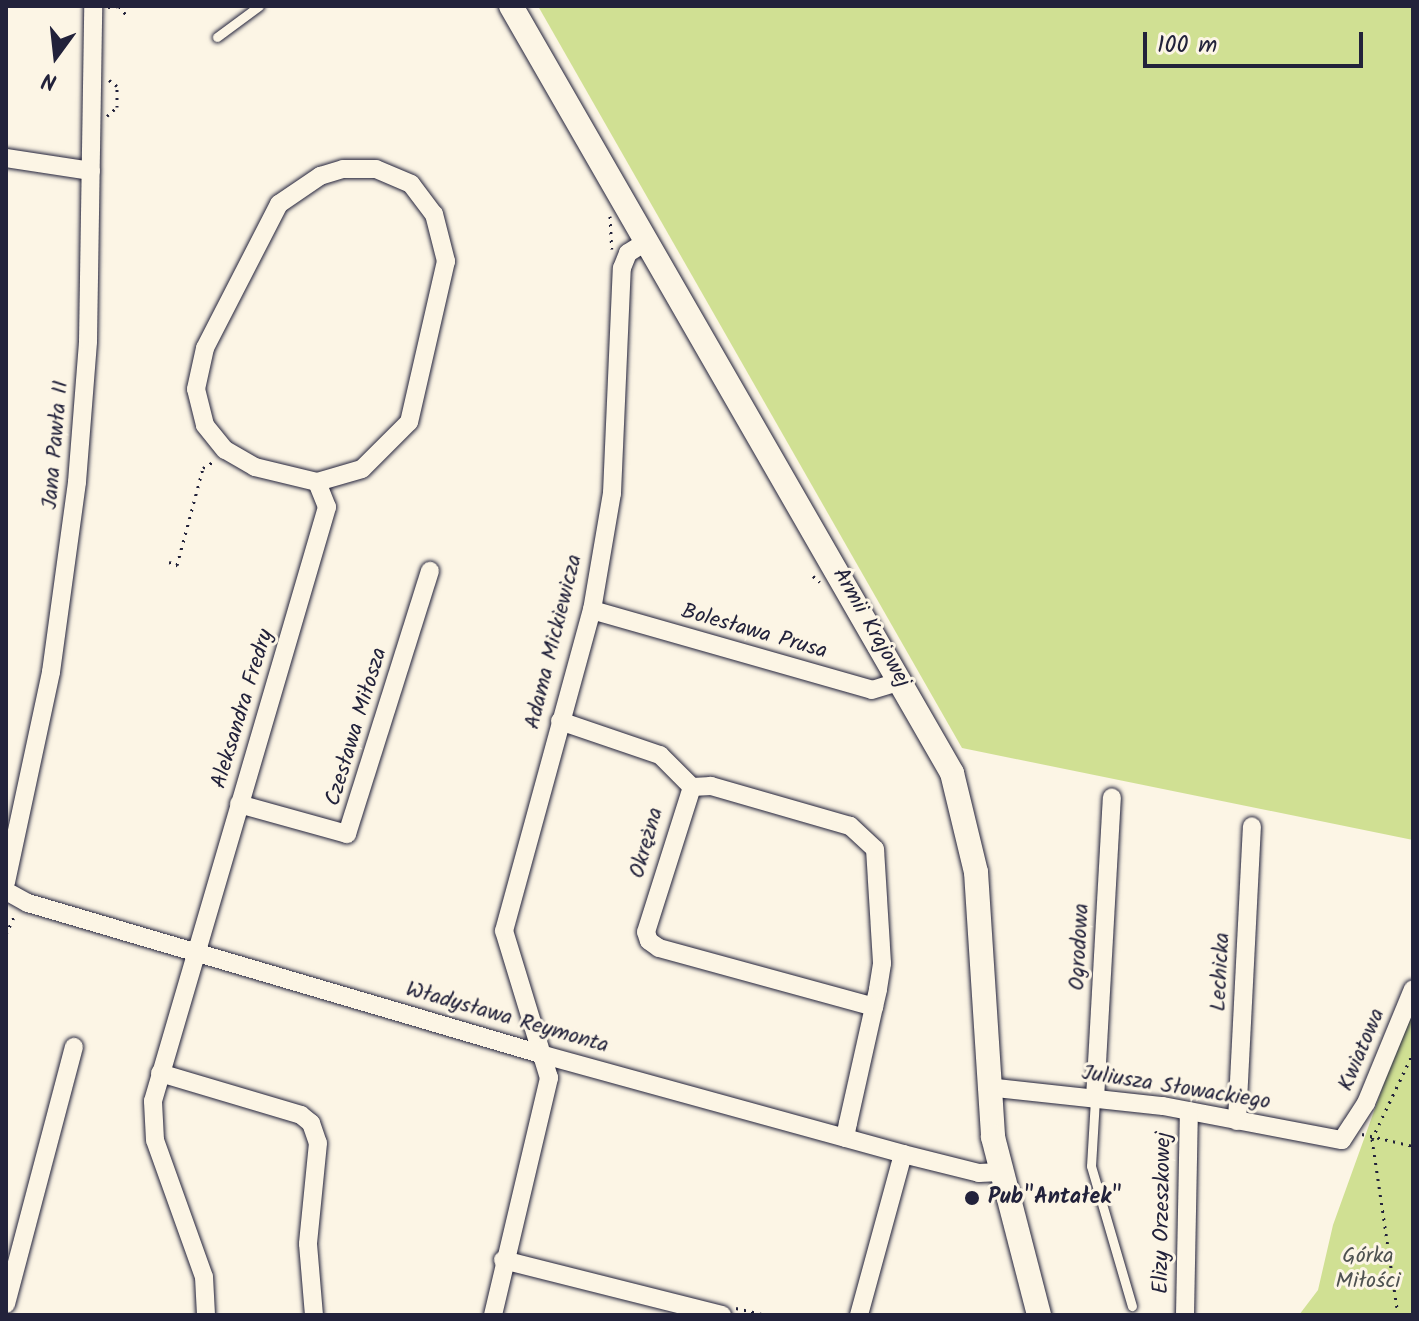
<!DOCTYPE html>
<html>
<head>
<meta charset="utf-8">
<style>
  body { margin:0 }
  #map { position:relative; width:1419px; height:1321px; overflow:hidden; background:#fcf5e5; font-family:Kalam,sans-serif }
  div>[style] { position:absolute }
  .green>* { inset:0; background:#d0e093 }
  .path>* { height:3px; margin-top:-1.5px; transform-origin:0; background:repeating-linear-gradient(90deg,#22223b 0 2px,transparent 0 8px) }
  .roads { filter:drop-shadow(0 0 2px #22223b) drop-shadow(0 0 2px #22223b) }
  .lane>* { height:9px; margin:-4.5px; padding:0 4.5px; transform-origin:4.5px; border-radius:4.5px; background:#fcf5e5 }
  .street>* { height:18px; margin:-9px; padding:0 9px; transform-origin:9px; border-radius:9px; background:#fcf5e5 }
  .secondary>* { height:24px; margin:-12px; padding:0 12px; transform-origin:12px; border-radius:12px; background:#fcf5e5 }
  .dots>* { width:22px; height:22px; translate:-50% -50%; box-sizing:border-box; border:4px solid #fcf5e5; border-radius:50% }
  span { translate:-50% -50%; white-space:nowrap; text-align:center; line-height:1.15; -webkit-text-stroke:6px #fcf5e5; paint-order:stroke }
  .street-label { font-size:22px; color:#22223b }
  .poi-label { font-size:22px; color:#22223b; font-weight:700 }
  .left { translate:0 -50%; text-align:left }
  .park-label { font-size:22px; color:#4e5251 }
  .frame { position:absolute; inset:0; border:8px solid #22223b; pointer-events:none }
  .north { position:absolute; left:16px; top:16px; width:80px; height:80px; -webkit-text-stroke:6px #fcf5e5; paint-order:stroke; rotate:195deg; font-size:22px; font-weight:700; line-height:32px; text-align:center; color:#22223b }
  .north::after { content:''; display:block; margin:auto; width:28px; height:36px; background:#22223b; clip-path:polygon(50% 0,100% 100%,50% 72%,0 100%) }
  .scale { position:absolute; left:1143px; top:32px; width:220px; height:36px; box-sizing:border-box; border:4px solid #22223b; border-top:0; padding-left:10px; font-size:24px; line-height:28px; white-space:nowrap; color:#22223b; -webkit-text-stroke:6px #fcf5e5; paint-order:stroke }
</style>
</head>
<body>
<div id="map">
  <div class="green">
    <div style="clip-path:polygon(538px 6px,1413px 6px,1413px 840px,962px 748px)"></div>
    <div style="clip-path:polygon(1413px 1003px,1413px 1315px,1299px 1315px,1318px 1290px,1333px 1225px)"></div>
  </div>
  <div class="path">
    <div style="left:108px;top:7px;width:11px;rotate:-5deg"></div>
    <div style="left:119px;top:6px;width:14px;rotate:51deg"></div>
    <div style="left:107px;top:116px;width:13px;rotate:-42deg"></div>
    <div style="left:117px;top:107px;width:21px;rotate:-90deg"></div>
    <div style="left:117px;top:86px;width:10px;rotate:-143deg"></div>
    <div style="left:610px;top:216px;width:33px;rotate:87deg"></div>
    <div style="left:169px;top:562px;width:9px;rotate:21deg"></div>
    <div style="left:177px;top:565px;width:100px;rotate:-75deg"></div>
    <div style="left:203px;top:468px;width:12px;rotate:-31deg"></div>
    <div style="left:813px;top:576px;width:9px;rotate:41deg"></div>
    <div style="left:6px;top:934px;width:21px;rotate:-65deg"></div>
    <div style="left:1362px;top:1134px;width:52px;rotate:13.2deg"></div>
    <div style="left:736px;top:1308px;width:31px;rotate:13deg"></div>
    <div style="left:1398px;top:1315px;width:178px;rotate:-98.4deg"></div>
    <div style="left:1372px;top:1139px;width:95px;rotate:-64.5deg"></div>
  </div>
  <div class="roads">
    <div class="lane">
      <div style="left:217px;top:37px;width:52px;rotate:-36.4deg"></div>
      <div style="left:1095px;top:1099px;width:67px;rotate:93.4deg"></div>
      <div style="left:1091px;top:1166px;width:146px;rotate:73.7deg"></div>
    </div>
    <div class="street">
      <div style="left:6px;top:158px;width:86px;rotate:8.7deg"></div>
      <div style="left:343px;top:169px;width:33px"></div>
      <div style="left:376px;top:169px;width:38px;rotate:23deg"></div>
      <div style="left:411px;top:184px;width:38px;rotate:53deg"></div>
      <div style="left:434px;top:214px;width:49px;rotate:75.7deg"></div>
      <div style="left:446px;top:261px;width:165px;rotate:102.9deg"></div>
      <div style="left:409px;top:422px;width:66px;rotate:135deg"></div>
      <div style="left:362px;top:469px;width:47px;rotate:163.9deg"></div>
      <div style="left:317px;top:482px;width:64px;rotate:-166.4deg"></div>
      <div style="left:255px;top:467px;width:34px;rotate:-150deg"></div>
      <div style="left:225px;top:450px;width:32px;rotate:-129deg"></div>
      <div style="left:205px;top:425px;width:37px;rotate:-104deg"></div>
      <div style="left:196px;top:389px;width:42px;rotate:-77.6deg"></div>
      <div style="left:205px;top:348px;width:162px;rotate:-62.8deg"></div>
      <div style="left:279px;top:204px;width:50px;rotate:-34.3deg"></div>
      <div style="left:320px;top:176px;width:24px;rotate:-17deg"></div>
      <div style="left:592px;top:610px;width:291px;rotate:15.9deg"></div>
      <div style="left:872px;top:690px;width:31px;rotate:-17deg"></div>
      <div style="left:560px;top:721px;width:106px;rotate:18.8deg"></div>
      <div style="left:660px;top:755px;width:45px;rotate:45deg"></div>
      <div style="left:239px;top:804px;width:112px;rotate:15.5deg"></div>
      <div style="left:347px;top:834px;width:276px;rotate:-72.5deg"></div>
      <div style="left:6px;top:882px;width:215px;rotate:-77.9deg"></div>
      <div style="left:51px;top:672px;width:192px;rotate:-82.2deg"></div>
      <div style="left:77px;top:482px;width:141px;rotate:-85.5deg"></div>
      <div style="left:88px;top:341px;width:335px;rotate:-89.1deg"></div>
      <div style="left:6px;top:891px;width:25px;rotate:29deg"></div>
      <div style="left:28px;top:903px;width:538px;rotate:16.41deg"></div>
      <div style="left:544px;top:1055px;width:372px;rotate:15.4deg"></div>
      <div style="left:903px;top:1154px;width:78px;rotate:14deg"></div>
      <div style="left:979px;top:1173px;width:21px;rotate:-3deg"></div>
      <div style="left:160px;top:1073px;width:147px;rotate:16.6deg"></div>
      <div style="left:301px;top:1115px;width:13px;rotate:39deg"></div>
      <div style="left:311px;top:1123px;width:21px;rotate:71deg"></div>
      <div style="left:318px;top:1143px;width:101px;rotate:95.7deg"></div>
      <div style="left:308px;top:1244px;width:71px;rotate:85.2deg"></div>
      <div style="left:987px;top:1087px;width:177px;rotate:6.2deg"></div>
      <div style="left:1163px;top:1106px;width:182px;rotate:10.8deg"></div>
      <div style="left:1342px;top:1140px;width:44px;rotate:-57deg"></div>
      <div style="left:1366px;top:1103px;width:123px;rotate:-67.6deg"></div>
      <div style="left:1095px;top:1099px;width:302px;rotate:-86.8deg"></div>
      <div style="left:1237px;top:1121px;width:295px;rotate:-87.1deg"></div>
      <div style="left:845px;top:1138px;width:15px;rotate:-79deg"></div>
      <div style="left:848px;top:1123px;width:119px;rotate:-77.4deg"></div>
      <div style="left:874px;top:1007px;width:18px;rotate:-77deg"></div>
      <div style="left:878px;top:989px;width:26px;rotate:-81deg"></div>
      <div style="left:882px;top:963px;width:114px;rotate:-93.5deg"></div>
      <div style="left:875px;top:849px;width:34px;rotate:-137deg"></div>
      <div style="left:850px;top:826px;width:145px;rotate:-163.9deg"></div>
      <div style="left:711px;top:786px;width:19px;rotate:177deg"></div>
      <div style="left:692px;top:787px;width:152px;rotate:107.6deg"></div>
      <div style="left:646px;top:932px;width:9px;rotate:72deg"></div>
      <div style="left:649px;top:941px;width:12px;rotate:35deg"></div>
      <div style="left:659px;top:948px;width:223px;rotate:15.3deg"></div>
      <div style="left:503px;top:1260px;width:226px;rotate:14.1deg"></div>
      <div style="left:6px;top:1304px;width:266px;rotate:-75.2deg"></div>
      <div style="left:206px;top:1315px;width:38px;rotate:-93deg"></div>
      <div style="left:204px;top:1277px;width:145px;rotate:-109.7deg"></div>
      <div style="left:155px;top:1140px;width:39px;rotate:-93deg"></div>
      <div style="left:153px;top:1101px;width:619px;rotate:-73.67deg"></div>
      <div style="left:327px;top:507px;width:27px;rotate:-112deg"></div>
      <div style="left:493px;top:1315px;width:244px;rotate:-76.7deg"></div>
      <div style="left:549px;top:1078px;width:154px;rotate:-107deg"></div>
      <div style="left:504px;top:931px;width:333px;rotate:-74.7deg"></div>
      <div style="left:592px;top:610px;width:119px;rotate:-80.3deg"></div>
      <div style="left:612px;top:493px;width:225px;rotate:-87.5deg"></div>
      <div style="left:622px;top:268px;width:16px;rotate:-68deg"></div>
      <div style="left:628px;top:253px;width:22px;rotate:-32deg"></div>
      <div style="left:859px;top:1315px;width:167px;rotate:-74.7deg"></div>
      <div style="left:1185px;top:1315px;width:204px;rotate:-88.9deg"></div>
    </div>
    <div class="secondary">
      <div style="left:511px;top:6px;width:885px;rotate:60.1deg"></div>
      <div style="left:952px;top:773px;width:102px;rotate:76.4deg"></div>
      <div style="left:976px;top:872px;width:266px;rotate:86.3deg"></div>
      <div style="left:993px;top:1137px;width:184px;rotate:75.5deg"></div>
    </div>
  </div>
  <div class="dots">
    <div style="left:972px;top:1198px;background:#22223b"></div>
  </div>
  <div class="street-label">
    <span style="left:56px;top:445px;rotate:-85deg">Jana Pawła II</span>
    <span style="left:871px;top:628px;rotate:60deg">Armii Krajowej</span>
    <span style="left:754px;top:632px;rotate:16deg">Bolesława Prusa</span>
    <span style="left:554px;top:642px;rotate:-76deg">Adama Mickiewicza</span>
    <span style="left:243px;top:709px;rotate:-73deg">Aleksandra Fredry</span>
    <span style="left:357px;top:727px;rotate:-73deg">Czesława Miłosza</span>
    <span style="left:647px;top:843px;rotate:-74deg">Okrężna</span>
    <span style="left:1080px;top:947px;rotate:-87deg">Ogrodowa</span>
    <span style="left:1221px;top:972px;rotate:-87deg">Lechicka</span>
    <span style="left:507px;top:1018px;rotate:16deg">Władysława Reymonta</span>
    <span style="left:1362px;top:1050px;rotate:-67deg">Kwiatowa</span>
    <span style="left:1176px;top:1088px;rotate:9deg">Juliusza Słowackiego</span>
    <span style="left:1163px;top:1213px;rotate:-89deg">Elizy Orzeszkowej</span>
  </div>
  <div class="poi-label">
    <span class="left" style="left:988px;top:1198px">Pub"Antałek"</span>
  </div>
  <div class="park-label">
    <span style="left:1368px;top:1269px">Górka<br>Miłości</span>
  </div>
  <div class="frame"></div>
  <div class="north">N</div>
  <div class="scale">100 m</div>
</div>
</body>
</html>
